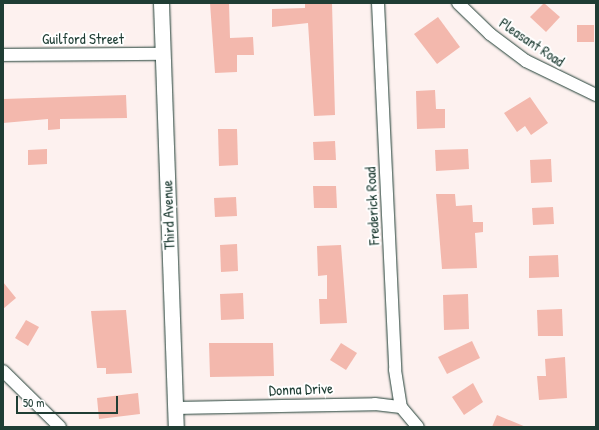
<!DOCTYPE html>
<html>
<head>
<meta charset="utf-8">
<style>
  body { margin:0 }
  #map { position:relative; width:599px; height:430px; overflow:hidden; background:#fdf1ef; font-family:"Patrick Hand",sans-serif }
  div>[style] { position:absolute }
  .building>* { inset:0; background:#f3b8ad }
  .roads { filter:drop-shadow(0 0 1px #1f3d34) drop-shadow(0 0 1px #1f3d34) }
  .minor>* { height:12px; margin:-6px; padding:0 6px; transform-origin:6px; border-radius:6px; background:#fff }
  .tertiary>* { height:15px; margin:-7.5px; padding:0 7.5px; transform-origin:7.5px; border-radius:7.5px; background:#fff }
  span { translate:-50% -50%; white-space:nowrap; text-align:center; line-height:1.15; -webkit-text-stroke:4px #fff; paint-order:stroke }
  .street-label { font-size:15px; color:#1f3d34 }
  .frame { position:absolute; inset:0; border:4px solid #1f3d34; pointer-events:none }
  .scale { position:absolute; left:16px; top:396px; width:102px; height:18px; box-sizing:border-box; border:2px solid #1f3d34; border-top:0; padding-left:5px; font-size:12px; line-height:14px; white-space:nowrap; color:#1f3d34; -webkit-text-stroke:3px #fff; paint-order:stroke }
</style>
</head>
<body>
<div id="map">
  <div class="building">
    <div style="clip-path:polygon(210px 3px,229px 3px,230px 38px,253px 37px,254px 55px,237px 55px,237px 72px,215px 73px)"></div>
    <div style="clip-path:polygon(305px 3px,332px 3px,335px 115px,314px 116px,308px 23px,272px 27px,272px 9px,305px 8px)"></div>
    <div style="clip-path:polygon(544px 3px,560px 17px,546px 32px,530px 17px)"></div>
    <div style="clip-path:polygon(438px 17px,460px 47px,437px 64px,414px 34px)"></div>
    <div style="clip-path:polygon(577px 25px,594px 25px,594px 42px,577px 42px)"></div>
    <div style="clip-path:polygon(435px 90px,436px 109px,445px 109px,445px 128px,417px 129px,416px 91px)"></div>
    <div style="clip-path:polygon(126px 95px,127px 118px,60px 119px,60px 129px,48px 130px,48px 119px,3px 123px,3px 99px)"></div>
    <div style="clip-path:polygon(530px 97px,548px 123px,531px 135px,525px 126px,517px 132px,504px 113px)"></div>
    <div style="clip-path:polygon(218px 129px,237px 129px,238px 165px,219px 166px)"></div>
    <div style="clip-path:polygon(335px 141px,336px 160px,314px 160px,313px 142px)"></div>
    <div style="clip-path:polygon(47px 149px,47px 164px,28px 165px,28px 150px)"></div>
    <div style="clip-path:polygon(468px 149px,469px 169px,436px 171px,435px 150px)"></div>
    <div style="clip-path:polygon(551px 159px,552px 182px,531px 183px,530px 160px)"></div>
    <div style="clip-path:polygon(313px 186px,336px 186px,337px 208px,314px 208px)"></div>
    <div style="clip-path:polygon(436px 194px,455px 194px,456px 206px,472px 205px,473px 222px,483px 222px,483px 232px,475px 233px,477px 268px,442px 269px)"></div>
    <div style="clip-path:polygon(236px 197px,237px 216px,215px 217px,214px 198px)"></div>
    <div style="clip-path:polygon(553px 207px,554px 224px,533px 225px,532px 208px)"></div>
    <div style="clip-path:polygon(237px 244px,238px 271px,221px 272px,220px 245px)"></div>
    <div style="clip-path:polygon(341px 245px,347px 323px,320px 324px,319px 299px,327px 299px,327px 275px,318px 276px,317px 246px)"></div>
    <div style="clip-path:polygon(558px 255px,559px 277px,529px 278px,529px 256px)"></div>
    <div style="clip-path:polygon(3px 282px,16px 298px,3px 309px)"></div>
    <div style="clip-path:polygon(243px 293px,244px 319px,221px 320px,220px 294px)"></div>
    <div style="clip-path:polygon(468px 294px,469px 329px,444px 330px,443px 295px)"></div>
    <div style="clip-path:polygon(562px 309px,563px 336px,538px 336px,537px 310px)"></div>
    <div style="clip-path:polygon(126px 310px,132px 373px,106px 374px,106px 368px,97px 368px,91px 311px)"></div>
    <div style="clip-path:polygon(26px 320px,39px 327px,28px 346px,15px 338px)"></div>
    <div style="clip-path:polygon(472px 341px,480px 358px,447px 374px,438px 357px)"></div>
    <div style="clip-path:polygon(209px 343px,273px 343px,274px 376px,210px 377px)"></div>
    <div style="clip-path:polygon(341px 343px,357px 353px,346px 370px,330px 360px)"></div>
    <div style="clip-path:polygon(565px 357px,567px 398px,539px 400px,537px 376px,546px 376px,545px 359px)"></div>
    <div style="clip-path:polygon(473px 383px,483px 402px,464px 415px,452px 397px)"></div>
    <div style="clip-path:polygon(138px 393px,140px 414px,99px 419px,97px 398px)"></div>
    <div style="clip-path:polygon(497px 415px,526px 427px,492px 427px)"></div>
  </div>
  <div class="roads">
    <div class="minor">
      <div style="left:378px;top:3px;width:367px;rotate:87.3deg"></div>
      <div style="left:395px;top:370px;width:37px;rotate:81deg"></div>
      <div style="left:458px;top:3px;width:45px;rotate:44.1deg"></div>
      <div style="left:490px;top:34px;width:45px;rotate:36.9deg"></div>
      <div style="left:526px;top:61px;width:78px;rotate:25.9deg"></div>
      <div style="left:3px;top:55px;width:160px;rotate:-0.4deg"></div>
      <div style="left:3px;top:371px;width:80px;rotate:44.5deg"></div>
      <div style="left:175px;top:408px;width:200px;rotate:-1.1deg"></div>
      <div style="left:375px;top:404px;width:26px;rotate:7deg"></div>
      <div style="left:401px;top:407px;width:26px;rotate:50deg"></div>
    </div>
    <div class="tertiary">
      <div style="left:161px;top:3px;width:424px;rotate:88deg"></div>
    </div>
  </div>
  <div class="street-label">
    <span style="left:83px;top:39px">Guilford Street</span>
    <span style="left:532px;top:42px;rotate:34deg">Pleasant Road</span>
    <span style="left:372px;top:206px;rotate:-93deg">Frederick Road</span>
    <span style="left:168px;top:215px;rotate:-92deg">Third Avenue</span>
    <span style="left:301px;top:389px;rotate:-2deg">Donna Drive</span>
  </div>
  <div class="frame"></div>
  <div class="scale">50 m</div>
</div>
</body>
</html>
